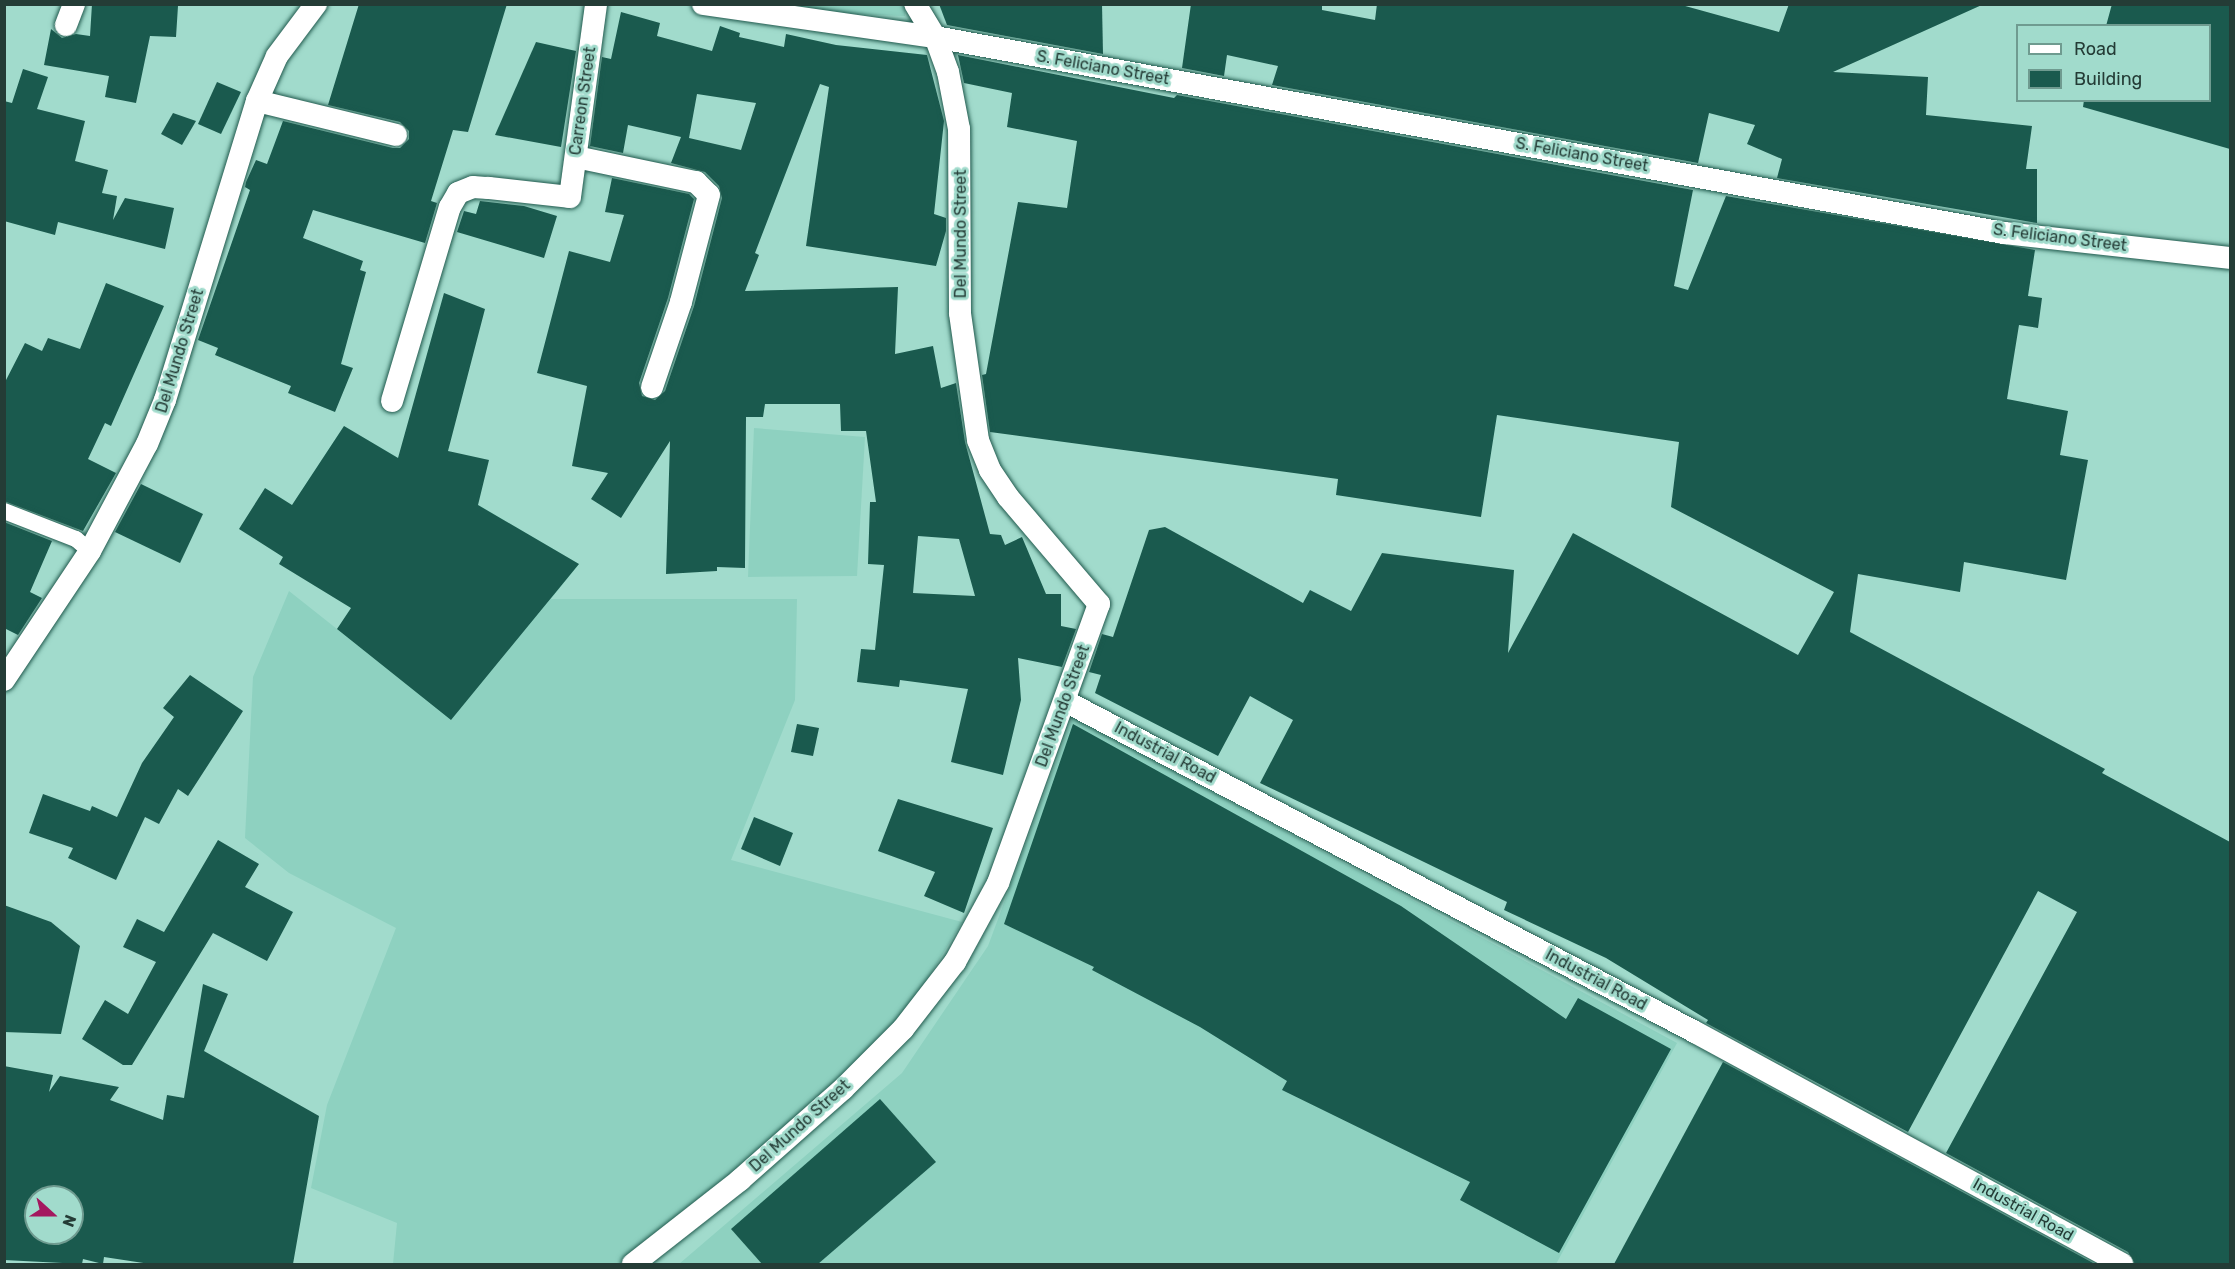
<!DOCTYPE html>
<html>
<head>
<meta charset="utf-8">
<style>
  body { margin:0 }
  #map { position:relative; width:2235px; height:1269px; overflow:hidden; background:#a1dbcc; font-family:Rubik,sans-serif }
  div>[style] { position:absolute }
  .built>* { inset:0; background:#8ed1c0 }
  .building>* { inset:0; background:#1a5a4e }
  .roads { filter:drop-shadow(0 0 2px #20594d) drop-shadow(0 0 2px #20594d) }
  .pedestrian>* { height:16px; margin:-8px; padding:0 8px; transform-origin:8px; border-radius:8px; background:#fff }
  .minor>* { height:22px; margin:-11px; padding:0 11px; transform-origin:11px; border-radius:11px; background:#fff }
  span { translate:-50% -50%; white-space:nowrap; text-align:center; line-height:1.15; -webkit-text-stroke:6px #a1dbcc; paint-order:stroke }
  .street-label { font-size:16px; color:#243c36 }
  .frame { position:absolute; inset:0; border:6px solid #243c36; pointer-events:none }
  .legend { position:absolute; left:2016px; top:24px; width:195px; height:78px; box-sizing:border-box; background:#a1dbcc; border:2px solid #6f9b90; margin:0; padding:8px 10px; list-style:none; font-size:18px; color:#243c36 }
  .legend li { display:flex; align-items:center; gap:12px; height:30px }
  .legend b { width:30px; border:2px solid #6f9b90 }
  .north { position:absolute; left:24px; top:1185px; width:60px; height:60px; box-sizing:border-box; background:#a1dbcc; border:2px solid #6f9b90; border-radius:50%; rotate:111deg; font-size:16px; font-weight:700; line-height:24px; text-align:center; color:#243c36 }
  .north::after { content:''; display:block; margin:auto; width:21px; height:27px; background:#a4185f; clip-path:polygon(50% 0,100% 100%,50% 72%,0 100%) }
</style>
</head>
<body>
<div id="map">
  <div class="built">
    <div style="clip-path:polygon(905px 4px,905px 16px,827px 13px,782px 5px)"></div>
    <div style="clip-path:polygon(344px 426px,579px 564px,551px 599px,797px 599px,795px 700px,731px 860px,962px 922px,899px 1026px,635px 1264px,393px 1264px,397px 1223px,311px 1188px,327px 1105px,396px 928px,289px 873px,245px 838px,253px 677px,289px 591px,337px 629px,390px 555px,296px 499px)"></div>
    <div style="clip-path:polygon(754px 428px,865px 437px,857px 576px,748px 577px)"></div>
    <div style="clip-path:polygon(1073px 717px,1677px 1043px,1556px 1264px,679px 1264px,902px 1073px,988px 946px)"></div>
  </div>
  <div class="building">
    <div style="clip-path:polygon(92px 4px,178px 6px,176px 37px,150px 36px,136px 103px,105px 97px,109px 76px,44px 65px,51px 29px,62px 38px,76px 34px,90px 36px)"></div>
    <div style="clip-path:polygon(359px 4px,507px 4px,468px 132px,453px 130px,431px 201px,437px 203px,425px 243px,313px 210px,303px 238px,363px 261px,360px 270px,366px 272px,341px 364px,353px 368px,335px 412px,288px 393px,291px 386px,215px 355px,218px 348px,198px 340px,250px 190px,245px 187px,246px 182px,256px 160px,267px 164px,283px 121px,393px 148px,400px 148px,409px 139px,409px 131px,400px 122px,328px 105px)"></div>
    <div style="clip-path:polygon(939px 4px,1102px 4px,1103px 54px,947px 25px)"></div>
    <div style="clip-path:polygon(1191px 4px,1322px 4px,1322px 10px,1375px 20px,1377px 4px,1678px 4px,1779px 32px,1789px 4px,1984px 4px,1833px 72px,1928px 77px,1926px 115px,2032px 126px,2026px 169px,2037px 169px,2037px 223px,1777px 178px,1782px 159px,1747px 144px,1755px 125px,1709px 113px,1698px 163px,1272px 85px,1278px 66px,1227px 55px,1224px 76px,1182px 68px)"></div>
    <div style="clip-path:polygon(2112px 4px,2230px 4px,2230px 149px,2083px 107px,2084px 100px,2210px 100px,2210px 26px,2106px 26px)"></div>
    <div style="clip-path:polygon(evenodd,621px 12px,660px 23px,657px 36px,712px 51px,720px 26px,740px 33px,739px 37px,784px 47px,786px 34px,836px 45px,927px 55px,944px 121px,934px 214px,946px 218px,946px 231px,936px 266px,806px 246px,829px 87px,820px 84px,755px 253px,759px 255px,745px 291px,898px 287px,895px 354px,933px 346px,941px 388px,956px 383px,965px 442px,990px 534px,1001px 535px,1005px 545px,1022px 537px,1046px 594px,1061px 594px,1061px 626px,1076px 629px,1062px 667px,1018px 658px,1021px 700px,1003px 775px,951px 762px,968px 689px,900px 680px,899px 687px,857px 682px,861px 649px,875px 650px,884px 565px,868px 564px,870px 502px,876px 502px,866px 431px,841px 431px,840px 404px,765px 404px,763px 417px,746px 417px,745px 568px,717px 567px,717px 571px,666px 574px,670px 441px,621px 518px,591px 499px,608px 473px,572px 466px,587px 386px,537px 373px,569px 251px,610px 262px,624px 215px,605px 212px,612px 178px,689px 194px,694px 199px,668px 298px,639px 383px,642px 396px,655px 400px,665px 391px,694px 306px,722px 198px,719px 186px,705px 172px,671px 163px,681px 137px,628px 125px,623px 153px,590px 146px,602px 57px,611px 59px,621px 12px,697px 94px,756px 103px,741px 150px,689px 138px,697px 94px,621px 12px,918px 536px,959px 539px,975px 596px,913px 593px,918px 536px)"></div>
    <div style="clip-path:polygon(536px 42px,576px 51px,561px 147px,495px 135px)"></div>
    <div style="clip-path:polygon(958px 55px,1174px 98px,1177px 95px,1693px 190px,1674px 286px,1688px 290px,1726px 196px,2035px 250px,2028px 296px,2042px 298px,2038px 328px,2019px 325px,2007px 399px,2068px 411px,2060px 455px,2088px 460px,2066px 580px,1964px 562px,1960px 592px,1858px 574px,1850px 632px,2105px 769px,2102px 773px,2230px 842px,2230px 1264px,2135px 1264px,2128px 1252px,1946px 1153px,2077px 912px,2038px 891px,1908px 1132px,1706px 1023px,1708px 1020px,1606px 958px,1504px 910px,1507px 902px,1260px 783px,1293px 720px,1250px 696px,1218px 756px,1095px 693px,1101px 675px,1089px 672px,1102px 634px,1113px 637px,1149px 530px,1165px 527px,1303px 603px,1310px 590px,1351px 611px,1382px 553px,1514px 570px,1508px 653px,1573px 533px,1798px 655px,1834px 592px,1671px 507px,1679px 442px,1497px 415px,1481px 517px,1336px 495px,1338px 479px,990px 432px,982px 375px,986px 374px,1018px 202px,1067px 208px,1077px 141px,1007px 127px,1012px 93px,964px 83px)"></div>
    <div style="clip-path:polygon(23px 69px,48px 77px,37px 109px,85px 121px,75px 161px,108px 170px,102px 193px,117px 196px,113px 220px,125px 198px,174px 208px,165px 249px,58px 222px,55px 235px,4px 221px,4px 101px,12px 103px)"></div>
    <div style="clip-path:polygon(217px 82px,241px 92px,221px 134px,198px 124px)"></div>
    <div style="clip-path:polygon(173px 113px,196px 121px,182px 145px,161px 134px)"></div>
    <div style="clip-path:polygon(480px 201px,524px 206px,557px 216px,544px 258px,457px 232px,464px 211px,476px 214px)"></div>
    <div style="clip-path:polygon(106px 283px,164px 306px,111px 426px,105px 423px,88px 459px,116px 473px,83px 531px,4px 501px,4px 384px,25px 343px,42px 351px,48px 338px,80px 349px)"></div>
    <div style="clip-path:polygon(444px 293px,485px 309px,448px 451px,489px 460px,478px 505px,579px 564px,451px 720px,337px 629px,351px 608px,279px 564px,283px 557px,239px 529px,265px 488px,292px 505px,344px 426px,398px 458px)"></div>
    <div style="clip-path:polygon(141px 484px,203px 514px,180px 563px,115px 532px)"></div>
    <div style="clip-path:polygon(4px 522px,52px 541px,30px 592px,42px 598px,18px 635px,4px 628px)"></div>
    <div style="clip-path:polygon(190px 675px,243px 711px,188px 796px,178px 789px,159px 824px,145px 817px,116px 880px,68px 858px,73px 848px,29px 833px,43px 794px,90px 811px,92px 806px,117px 817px,142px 763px,174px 717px,163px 708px)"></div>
    <div style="clip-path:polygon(797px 724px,819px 728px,813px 756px,791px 752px)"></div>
    <div style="clip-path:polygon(1073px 724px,1401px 906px,1566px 1019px,1578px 998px,1671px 1049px,1559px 1253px,1460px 1200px,1470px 1182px,1282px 1090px,1287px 1081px,1200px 1027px,1092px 970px,1094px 967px,1004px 924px)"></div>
    <div style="clip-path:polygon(898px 799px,993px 828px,964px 913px,924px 896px,935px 872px,878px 851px)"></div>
    <div style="clip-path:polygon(754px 817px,793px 833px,780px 866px,741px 849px)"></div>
    <div style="clip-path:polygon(218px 840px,259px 864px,245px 887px,293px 912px,267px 961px,213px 933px,132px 1065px,123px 1065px,82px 1039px,105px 1000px,128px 1014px,156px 962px,123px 947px,137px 919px,164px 932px)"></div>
    <div style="clip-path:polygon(4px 905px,51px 922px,80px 946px,61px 1034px,4px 1032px)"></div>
    <div style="clip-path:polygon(evenodd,203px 984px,228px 994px,204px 1051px,319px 1116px,293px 1264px,150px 1264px,104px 1257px,103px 1264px,83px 1259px,82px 1264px,4px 1260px,4px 1066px,53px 1075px,49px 1092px,60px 1076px,119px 1087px,110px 1100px,163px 1120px,167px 1095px,184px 1098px,203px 984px,36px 1197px,72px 1197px,72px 1233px,36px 1233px,36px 1197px)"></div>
    <div style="clip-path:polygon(1723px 1062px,2095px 1264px,1614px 1264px)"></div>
    <div style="clip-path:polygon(880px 1099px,936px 1162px,818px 1264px,762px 1264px,731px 1229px)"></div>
  </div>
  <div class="roads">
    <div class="pedestrian">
      <div style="left:4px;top:511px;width:77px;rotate:21.3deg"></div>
      <div style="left:76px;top:539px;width:18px;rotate:41deg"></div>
    </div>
    <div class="minor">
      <div style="left:703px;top:4px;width:234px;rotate:8.1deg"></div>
      <div style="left:935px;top:37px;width:1087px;rotate:10.39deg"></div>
      <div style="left:2004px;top:233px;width:227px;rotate:6.3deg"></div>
      <div style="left:66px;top:25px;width:22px;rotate:-69deg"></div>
      <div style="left:257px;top:101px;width:143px;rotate:13.7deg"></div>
      <div style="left:576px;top:157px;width:123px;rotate:11.8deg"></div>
      <div style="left:696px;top:182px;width:18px;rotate:45deg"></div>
      <div style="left:709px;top:195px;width:111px;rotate:104.7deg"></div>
      <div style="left:681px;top:302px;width:90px;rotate:108.8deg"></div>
      <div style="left:392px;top:401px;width:202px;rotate:-73.4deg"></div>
      <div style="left:450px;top:207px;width:16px;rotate:-60deg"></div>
      <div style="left:458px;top:193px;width:16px;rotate:-22deg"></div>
      <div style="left:473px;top:187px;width:16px;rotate:4deg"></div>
      <div style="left:489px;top:188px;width:81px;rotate:6.3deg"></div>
      <div style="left:570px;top:197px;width:195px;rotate:-82.3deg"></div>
      <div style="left:4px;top:680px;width:155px;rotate:-56.3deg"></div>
      <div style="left:90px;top:551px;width:121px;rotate:-62deg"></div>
      <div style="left:147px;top:444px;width:48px;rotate:-67.8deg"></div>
      <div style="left:165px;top:400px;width:313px;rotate:-72.9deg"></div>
      <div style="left:257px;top:101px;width:49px;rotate:-66deg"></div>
      <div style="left:277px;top:56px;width:65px;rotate:-53.1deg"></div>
      <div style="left:1065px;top:701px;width:712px;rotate:27.72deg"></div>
      <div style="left:1695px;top:1032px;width:486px;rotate:28.5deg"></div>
      <div style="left:633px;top:1264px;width:136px;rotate:-38.1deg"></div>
      <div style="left:740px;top:1180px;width:137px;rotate:-41.5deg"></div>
      <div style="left:843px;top:1089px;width:85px;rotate:-45deg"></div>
      <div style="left:903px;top:1029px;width:85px;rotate:-52.2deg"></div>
      <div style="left:955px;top:962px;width:90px;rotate:-61.4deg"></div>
      <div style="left:998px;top:883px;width:297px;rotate:-70.1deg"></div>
      <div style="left:1099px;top:604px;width:140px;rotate:-130.4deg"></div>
      <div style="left:1008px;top:497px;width:32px;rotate:-124deg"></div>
      <div style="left:990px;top:470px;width:32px;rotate:-112deg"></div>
      <div style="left:978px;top:440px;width:128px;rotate:-98.1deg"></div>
      <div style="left:960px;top:313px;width:184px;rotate:-90.3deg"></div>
      <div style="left:959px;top:129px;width:58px;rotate:-100.9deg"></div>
      <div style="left:948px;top:72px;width:37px;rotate:-110deg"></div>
      <div style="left:935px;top:37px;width:39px;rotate:-121deg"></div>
    </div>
  </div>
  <div class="street-label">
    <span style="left:1103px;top:68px;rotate:10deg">S. Feliciano Street</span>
    <span style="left:583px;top:101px;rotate:-82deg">Carreon Street</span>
    <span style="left:1582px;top:155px;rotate:10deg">S. Feliciano Street</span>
    <span style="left:961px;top:234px;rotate:-90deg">Del Mundo Street</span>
    <span style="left:2060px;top:238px;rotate:7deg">S. Feliciano Street</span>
    <span style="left:180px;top:351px;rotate:-73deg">Del Mundo Street</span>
    <span style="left:1063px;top:706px;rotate:-70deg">Del Mundo Street</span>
    <span style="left:1165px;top:753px;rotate:28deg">Industrial Road</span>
    <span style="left:1596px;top:980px;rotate:28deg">Industrial Road</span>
    <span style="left:800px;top:1126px;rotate:-42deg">Del Mundo Street</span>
    <span style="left:2023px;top:1210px;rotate:29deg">Industrial Road</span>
  </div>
  <div class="frame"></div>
  <ul class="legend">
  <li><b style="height:8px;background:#fff"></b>Road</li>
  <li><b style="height:16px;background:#1a5a4e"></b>Building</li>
  </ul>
  <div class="north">N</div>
</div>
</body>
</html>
